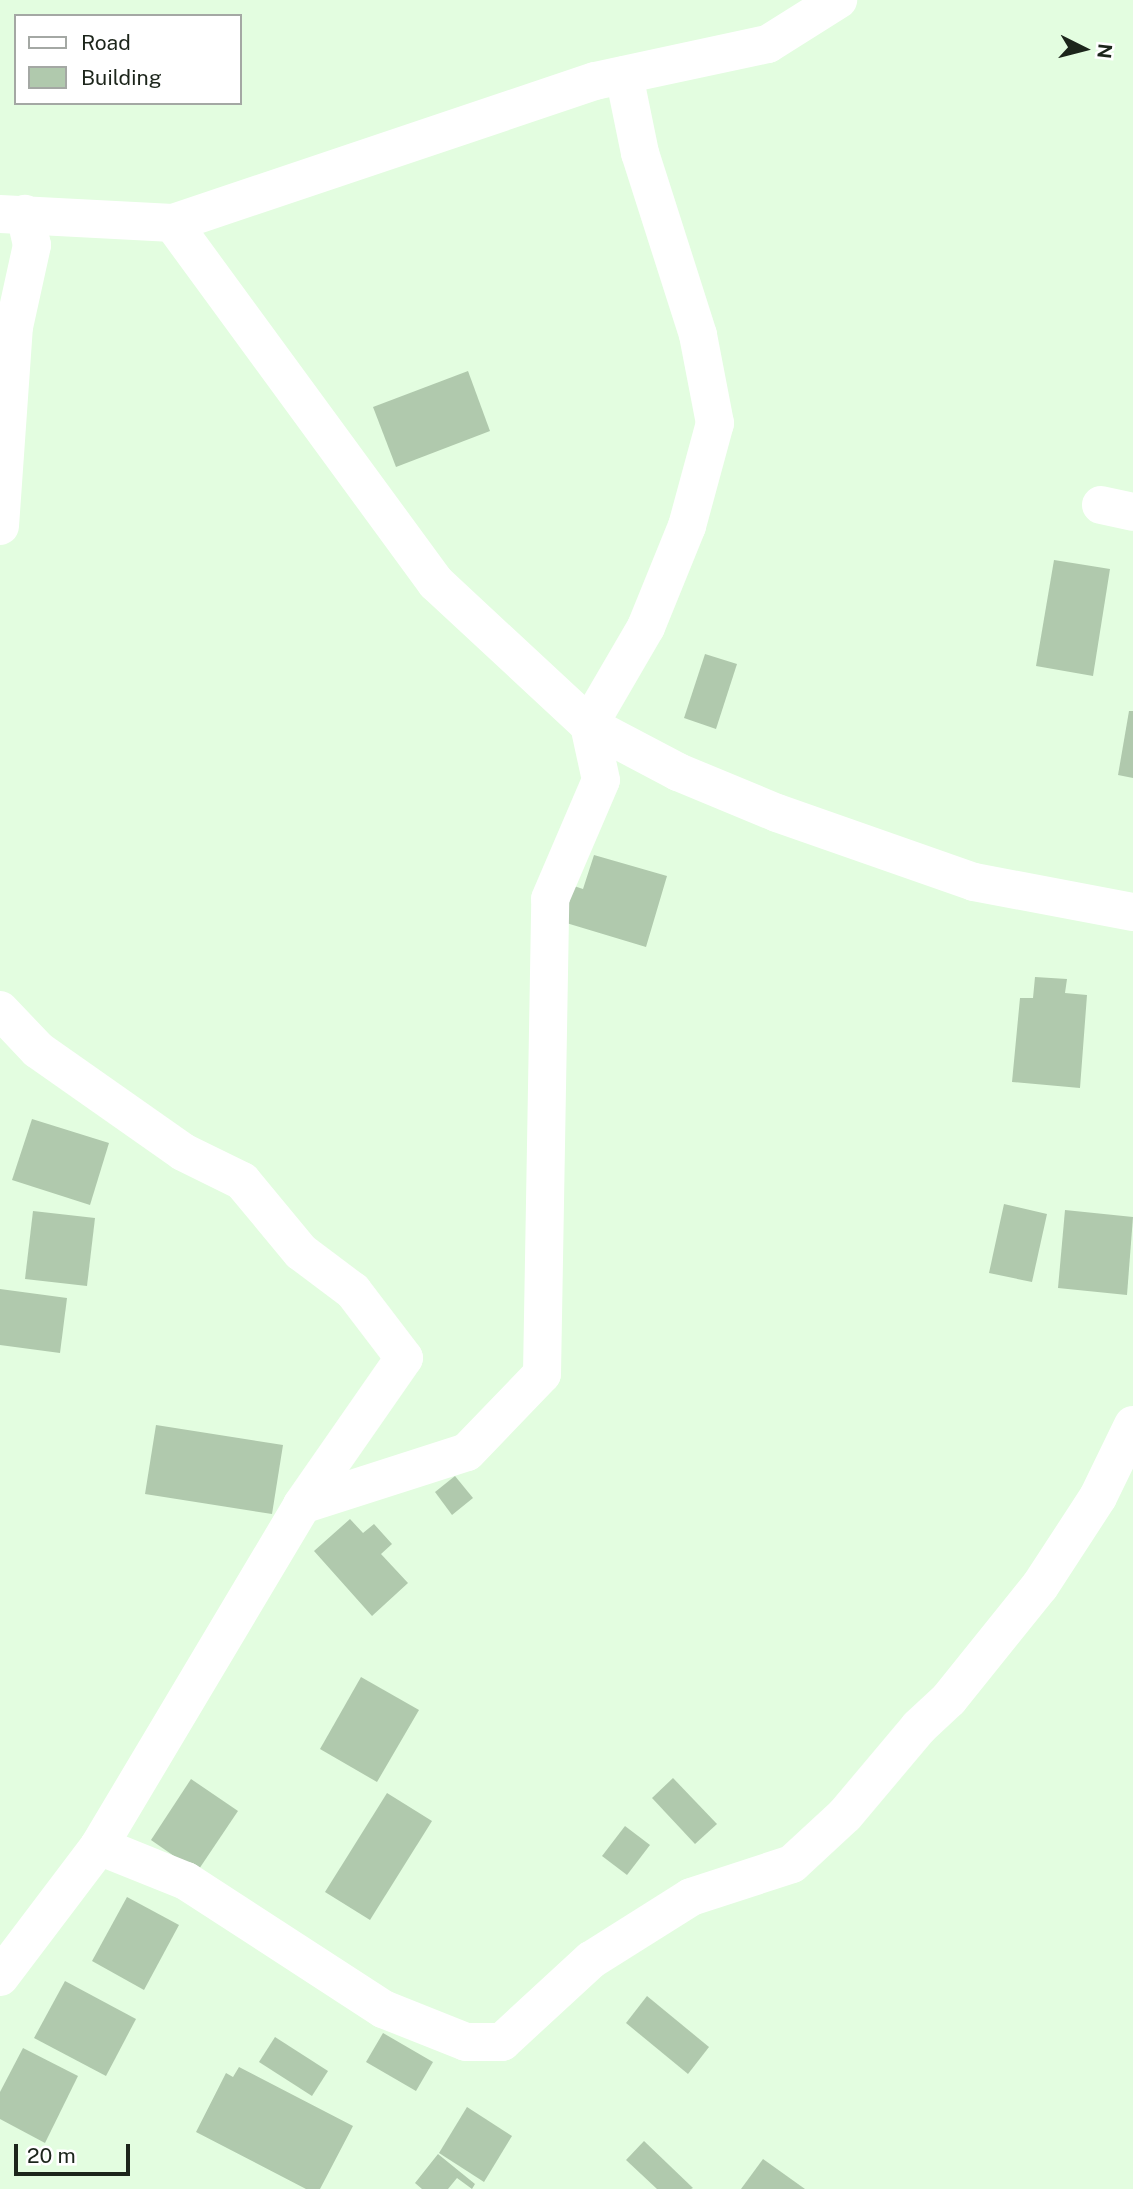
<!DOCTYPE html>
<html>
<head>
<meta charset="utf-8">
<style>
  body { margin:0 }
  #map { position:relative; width:1133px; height:2189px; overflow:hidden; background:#e3fde0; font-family:"Public Sans",sans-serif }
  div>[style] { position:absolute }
  .building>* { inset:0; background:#b0c9ad }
  .minor>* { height:38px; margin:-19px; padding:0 19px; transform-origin:19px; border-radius:19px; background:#fff }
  span { translate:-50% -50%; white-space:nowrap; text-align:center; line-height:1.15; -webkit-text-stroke:5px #fff; paint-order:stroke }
  .legend { position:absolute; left:14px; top:14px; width:228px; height:91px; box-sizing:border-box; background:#fff; border:2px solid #a4a8a4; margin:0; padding:9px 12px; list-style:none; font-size:21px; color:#1c251b }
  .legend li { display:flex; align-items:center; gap:14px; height:35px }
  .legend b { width:35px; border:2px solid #a4a8a4 }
  .north { position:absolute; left:1049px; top:14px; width:70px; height:70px; -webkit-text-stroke:5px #fff; paint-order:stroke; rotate:96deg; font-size:19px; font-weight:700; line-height:28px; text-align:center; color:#1c251b }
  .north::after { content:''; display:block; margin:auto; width:24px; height:32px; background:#1c251b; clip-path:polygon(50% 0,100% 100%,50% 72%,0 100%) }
  .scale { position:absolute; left:14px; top:2144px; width:116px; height:32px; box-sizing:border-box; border:4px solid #1c251b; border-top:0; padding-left:9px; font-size:21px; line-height:24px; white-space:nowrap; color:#1c251b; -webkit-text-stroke:5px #fff; paint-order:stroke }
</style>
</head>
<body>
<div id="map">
  <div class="building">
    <div style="clip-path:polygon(468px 371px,490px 431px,396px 467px,373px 407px)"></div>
    <div style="clip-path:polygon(1054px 560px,1110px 569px,1093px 676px,1036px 666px)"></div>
    <div style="clip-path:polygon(705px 654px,737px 664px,716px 729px,684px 718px)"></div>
    <div style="clip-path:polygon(1129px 711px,1133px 711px,1133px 778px,1118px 775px)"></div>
    <div style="clip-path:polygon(594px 855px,667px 876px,646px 947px,563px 922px,574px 886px,583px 889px)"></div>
    <div style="clip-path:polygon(1035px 977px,1067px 979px,1065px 993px,1087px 995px,1080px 1088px,1012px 1082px,1020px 998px,1033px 998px)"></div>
    <div style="clip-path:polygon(32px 1119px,109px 1143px,90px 1205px,12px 1180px)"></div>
    <div style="clip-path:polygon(1004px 1204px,1047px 1214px,1032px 1282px,989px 1273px)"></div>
    <div style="clip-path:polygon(1065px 1210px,1133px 1217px,1127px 1295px,1058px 1288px)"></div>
    <div style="clip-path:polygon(33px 1211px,95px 1218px,87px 1286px,25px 1279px)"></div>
    <div style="clip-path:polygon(0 1289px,67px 1298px,60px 1353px,0 1345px)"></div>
    <div style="clip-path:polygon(156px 1425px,283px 1445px,272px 1514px,145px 1494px)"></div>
    <div style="clip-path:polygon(455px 1476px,473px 1498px,452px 1515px,435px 1492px)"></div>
    <div style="clip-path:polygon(350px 1519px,363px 1533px,374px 1524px,392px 1544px,381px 1554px,408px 1583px,372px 1616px,314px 1551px)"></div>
    <div style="clip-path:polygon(361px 1677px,419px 1710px,377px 1782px,320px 1749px)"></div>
    <div style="clip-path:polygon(673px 1778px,717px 1824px,695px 1844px,652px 1798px)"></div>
    <div style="clip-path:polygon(191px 1779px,238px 1811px,197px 1872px,151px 1840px)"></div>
    <div style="clip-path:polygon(387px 1793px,432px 1821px,370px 1920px,325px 1892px)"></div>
    <div style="clip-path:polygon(625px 1826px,650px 1845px,627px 1875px,602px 1856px)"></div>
    <div style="clip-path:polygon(127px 1897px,179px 1925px,144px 1990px,92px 1961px)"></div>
    <div style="clip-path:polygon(65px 1981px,136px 2019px,106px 2076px,34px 2038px)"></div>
    <div style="clip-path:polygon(647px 1996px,709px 2047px,688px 2074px,626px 2023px)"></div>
    <div style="clip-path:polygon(383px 2033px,433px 2062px,416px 2091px,366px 2062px)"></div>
    <div style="clip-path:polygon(275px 2037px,328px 2071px,312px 2096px,259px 2062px)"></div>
    <div style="clip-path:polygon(23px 2048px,78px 2076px,45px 2143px,0 2119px,0 2092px)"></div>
    <div style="clip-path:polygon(239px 2067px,353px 2126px,320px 2189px,306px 2189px,196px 2132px,226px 2073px,233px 2077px)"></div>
    <div style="clip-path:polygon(467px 2107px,512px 2136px,484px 2182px,439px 2153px)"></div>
    <div style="clip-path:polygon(644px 2141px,693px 2188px,691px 2189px,657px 2189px,626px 2160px)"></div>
    <div style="clip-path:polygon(438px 2154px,475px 2184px,472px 2189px,457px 2178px,448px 2189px,422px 2189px,415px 2183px)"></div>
    <div style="clip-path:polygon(763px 2159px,805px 2189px,741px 2189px)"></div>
  </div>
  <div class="minor">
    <div style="left:624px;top:75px;width:80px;rotate:78.4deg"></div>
    <div style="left:640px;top:153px;width:191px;rotate:72.3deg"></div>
    <div style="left:698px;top:335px;width:90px;rotate:79.1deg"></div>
    <div style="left:715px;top:423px;width:107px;rotate:105.2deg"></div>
    <div style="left:687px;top:526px;width:109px;rotate:112.1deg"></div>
    <div style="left:646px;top:627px;width:113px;rotate:120.2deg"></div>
    <div style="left:589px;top:725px;width:101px;rotate:27.8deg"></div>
    <div style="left:678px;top:772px;width:107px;rotate:22.5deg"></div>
    <div style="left:777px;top:813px;width:209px;rotate:19.3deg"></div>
    <div style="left:974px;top:882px;width:162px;rotate:10.7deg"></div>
    <div style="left:0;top:214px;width:173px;rotate:3deg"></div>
    <div style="left:173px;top:223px;width:445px;rotate:-18.6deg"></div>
    <div style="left:595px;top:81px;width:177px;rotate:-12.1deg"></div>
    <div style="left:768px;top:44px;width:83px;rotate:-32.2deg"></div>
    <div style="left:1101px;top:505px;width:33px;rotate:12deg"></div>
    <div style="left:0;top:526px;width:199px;rotate:-86deg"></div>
    <div style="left:14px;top:327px;width:84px;rotate:-77.6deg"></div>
    <div style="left:32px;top:245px;width:32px;rotate:-103deg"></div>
    <div style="left:0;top:1010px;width:55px;rotate:46.5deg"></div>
    <div style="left:38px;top:1050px;width:177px;rotate:35.1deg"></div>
    <div style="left:183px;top:1152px;width:66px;rotate:26.2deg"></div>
    <div style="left:242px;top:1181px;width:92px;rotate:50.3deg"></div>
    <div style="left:301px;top:1252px;width:65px;rotate:36.9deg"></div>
    <div style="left:353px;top:1291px;width:84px;rotate:52.7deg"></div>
    <div style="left:404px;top:1358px;width:179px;rotate:124.8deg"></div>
    <div style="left:99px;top:1846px;width:94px;rotate:21.9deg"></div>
    <div style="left:186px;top:1881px;width:235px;rotate:33deg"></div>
    <div style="left:383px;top:2009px;width:89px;rotate:21.7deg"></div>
    <div style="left:466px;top:2042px;width:36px"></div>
    <div style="left:502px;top:2042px;width:121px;rotate:-42.7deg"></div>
    <div style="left:591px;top:1960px;width:118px;rotate:-32.2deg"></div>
    <div style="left:691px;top:1897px;width:106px;rotate:-18.1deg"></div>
    <div style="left:792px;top:1864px;width:72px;rotate:-42.8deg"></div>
    <div style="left:845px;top:1815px;width:115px;rotate:-49.9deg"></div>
    <div style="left:919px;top:1727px;width:41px;rotate:-43deg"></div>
    <div style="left:949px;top:1699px;width:145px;rotate:-51.2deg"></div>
    <div style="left:1040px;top:1586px;width:106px;rotate:-56.9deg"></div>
    <div style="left:1098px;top:1497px;width:80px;rotate:-64.1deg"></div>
    <div style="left:0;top:1977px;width:164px;rotate:-52.9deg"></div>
    <div style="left:99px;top:1846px;width:397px;rotate:-59.2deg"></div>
    <div style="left:302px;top:1505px;width:173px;rotate:-17.8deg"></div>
    <div style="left:467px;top:1452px;width:108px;rotate:-46.1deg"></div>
    <div style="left:542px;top:1374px;width:475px;rotate:-89deg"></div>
    <div style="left:550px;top:899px;width:129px;rotate:-66.8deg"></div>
    <div style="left:601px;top:780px;width:56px;rotate:-102.3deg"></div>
    <div style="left:589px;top:725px;width:209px;rotate:-137.1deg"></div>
    <div style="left:436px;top:583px;width:446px;rotate:-126.2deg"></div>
  </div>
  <ul class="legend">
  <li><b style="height:9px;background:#fff"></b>Road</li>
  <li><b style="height:19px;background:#b0c9ad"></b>Building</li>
  </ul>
  <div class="north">N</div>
  <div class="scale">20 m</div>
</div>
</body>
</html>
